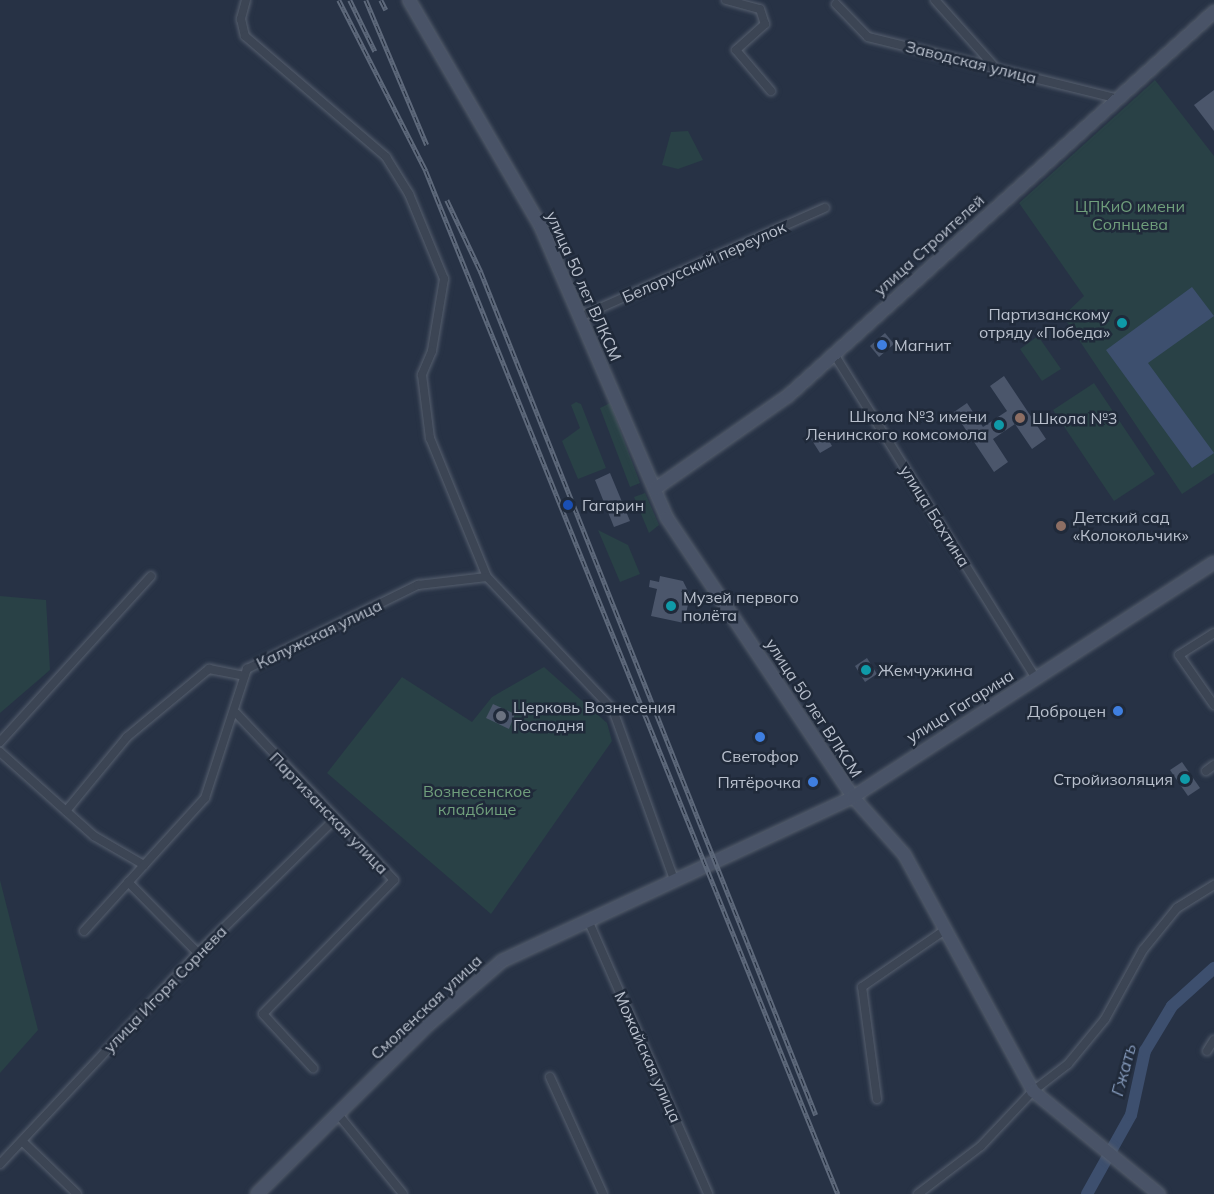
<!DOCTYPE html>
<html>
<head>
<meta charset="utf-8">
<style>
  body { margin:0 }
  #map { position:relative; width:1214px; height:1194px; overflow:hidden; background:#273245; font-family:Mulish,sans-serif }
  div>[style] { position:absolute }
  .green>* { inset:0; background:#294146 }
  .water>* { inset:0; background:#3d4f6e }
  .river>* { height:12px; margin:-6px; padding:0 6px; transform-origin:6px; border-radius:6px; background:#3d4f6e }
  .building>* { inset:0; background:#4b566b }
  .roads { filter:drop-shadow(0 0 2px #57606f) drop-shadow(0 0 2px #57606f) }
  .street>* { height:8px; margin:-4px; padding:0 4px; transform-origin:4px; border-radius:4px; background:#3c4554 }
  .secondary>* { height:12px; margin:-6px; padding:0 6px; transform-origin:6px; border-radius:6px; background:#495367 }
  .rail>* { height:4.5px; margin-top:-2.25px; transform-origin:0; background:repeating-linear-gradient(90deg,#202a3a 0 7px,#5e697b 0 14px); box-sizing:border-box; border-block:2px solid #5e697b }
  .dots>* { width:16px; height:16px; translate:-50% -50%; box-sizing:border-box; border:3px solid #202a3a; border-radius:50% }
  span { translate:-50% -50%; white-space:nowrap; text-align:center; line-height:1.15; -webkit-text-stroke:5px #202a3a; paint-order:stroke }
  .street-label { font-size:16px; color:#b9c0cd }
  .park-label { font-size:16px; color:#709f7c }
  .poi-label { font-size:16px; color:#b9c0cd }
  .right { translate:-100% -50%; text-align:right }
  .left { translate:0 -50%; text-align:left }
  .water-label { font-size:18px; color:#8095b5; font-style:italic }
</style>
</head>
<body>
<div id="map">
  <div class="green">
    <div style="clip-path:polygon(1155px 80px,1214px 156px,1214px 473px,1182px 494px,1063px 316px,1084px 296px,1019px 203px)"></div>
    <div style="clip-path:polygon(688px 131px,703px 160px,678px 169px,662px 165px,671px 132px)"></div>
    <div style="clip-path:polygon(1038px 336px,1061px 369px,1042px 381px,1020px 349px)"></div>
    <div style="clip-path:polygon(1094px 383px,1155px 474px,1114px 501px,1053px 410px)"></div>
    <div style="clip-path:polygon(576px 402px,581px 404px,606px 468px,578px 479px,562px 441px,580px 428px,571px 405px)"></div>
    <div style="clip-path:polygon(610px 403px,640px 483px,630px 487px,600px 408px)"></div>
    <div style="clip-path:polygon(645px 493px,659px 525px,649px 533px,634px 497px)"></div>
    <div style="clip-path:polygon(598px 530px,628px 545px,640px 574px,620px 582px)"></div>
    <div style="clip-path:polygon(0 596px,46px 600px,50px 670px,0 713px)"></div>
    <div style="clip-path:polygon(544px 667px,607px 723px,612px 741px,491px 914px,327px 773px,402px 677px,472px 722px,492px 697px)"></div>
    <div style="clip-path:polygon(0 880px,38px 1030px,0 1073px)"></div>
  </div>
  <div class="water">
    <div style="clip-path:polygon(1192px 287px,1214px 316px,1148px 363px,1214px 453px,1192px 468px,1106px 350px)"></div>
  </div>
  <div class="river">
    <div style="left:1087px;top:1194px;width:90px;rotate:-60.9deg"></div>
    <div style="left:1131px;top:1115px;width:66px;rotate:-77.7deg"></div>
    <div style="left:1145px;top:1051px;width:52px;rotate:-59deg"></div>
    <div style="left:1172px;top:1006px;width:57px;rotate:-42.1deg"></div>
  </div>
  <div class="building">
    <div style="clip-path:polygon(1214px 90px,1214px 131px,1194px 105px)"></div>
    <div style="clip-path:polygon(885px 333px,894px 344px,879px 357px,870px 346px)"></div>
    <div style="clip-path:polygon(1004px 376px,1046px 439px,1032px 449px,1015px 424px,993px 439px,1008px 462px,994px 472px,954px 412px,967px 403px,983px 427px,1007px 411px,990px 386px)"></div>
    <div style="clip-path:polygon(824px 432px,832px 446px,820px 453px,811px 439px)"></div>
    <div style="clip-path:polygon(610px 473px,630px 521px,614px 527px,595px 480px)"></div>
    <div style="clip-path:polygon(660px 576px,683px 581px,690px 595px,684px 623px,651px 616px,657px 589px,649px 587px,650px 580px,659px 582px)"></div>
    <div style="clip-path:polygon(867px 658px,877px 674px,865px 682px,855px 666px)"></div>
    <div style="clip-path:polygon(493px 704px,515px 714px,509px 729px,486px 718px)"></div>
    <div style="clip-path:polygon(1182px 762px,1200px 788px,1188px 796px,1170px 770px)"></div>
  </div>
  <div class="roads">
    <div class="street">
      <div style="left:246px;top:0;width:20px;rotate:105deg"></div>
      <div style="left:241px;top:19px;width:17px;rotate:77deg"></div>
      <div style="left:245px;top:36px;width:186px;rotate:40.6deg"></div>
      <div style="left:386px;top:157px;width:44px;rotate:58.1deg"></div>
      <div style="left:409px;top:194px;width:92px;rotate:67.6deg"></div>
      <div style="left:444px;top:279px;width:73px;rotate:99.5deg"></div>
      <div style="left:432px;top:351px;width:26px;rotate:113deg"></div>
      <div style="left:422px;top:375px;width:64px;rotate:82.8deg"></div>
      <div style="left:430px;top:438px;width:150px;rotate:67.7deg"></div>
      <div style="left:487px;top:577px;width:183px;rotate:46.5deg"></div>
      <div style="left:613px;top:710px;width:180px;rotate:70.2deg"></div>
      <div style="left:726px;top:0;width:35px;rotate:15deg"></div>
      <div style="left:760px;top:9px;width:16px;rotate:72deg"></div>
      <div style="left:765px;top:24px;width:39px;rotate:138deg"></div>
      <div style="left:736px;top:50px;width:54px;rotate:49.5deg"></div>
      <div style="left:935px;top:0;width:90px;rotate:48.2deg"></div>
      <div style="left:836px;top:4px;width:46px;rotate:45.9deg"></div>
      <div style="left:868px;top:37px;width:258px;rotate:13.9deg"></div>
      <div style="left:582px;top:316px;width:266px;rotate:-24deg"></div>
      <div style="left:834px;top:354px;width:382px;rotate:58.1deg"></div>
      <div style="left:1214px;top:633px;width:41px;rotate:147.8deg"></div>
      <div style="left:1179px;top:655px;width:61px;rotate:55deg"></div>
      <div style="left:236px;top:713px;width:230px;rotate:46.6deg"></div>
      <div style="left:394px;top:880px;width:187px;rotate:134.4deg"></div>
      <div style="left:263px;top:1014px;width:74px;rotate:47.2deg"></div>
      <div style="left:0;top:742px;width:224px;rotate:-47.7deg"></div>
      <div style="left:0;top:752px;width:126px;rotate:41.8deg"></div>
      <div style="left:94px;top:836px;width:58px;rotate:30.1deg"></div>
      <div style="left:1206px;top:771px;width:10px;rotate:-37deg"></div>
      <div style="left:66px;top:811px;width:96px;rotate:-50.5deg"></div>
      <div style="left:127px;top:737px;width:107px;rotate:-39.7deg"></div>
      <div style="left:209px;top:669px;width:36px;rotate:11deg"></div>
      <div style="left:128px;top:882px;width:100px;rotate:45.4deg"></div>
      <div style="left:588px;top:920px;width:299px;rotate:66.3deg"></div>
      <div style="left:84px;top:931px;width:180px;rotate:-47.7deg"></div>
      <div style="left:205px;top:798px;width:136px;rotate:-72deg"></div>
      <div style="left:247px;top:669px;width:191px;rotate:-26.2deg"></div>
      <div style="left:418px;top:585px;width:69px;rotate:-6.6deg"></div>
      <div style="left:1207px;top:1051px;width:13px;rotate:-58deg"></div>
      <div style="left:550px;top:1077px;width:128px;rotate:65.6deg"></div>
      <div style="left:877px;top:1099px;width:113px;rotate:-97.6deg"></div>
      <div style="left:862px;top:987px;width:101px;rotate:-34.5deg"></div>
      <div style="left:337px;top:1113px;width:104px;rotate:50.8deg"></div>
      <div style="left:22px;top:1141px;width:76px;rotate:43.9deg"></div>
      <div style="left:0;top:1164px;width:289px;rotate:-46.8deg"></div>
      <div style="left:198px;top:953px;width:192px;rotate:-44.4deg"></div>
      <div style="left:918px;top:1194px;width:79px;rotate:-37.3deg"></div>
      <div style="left:981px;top:1146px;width:76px;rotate:-46.6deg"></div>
      <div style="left:1033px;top:1091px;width:44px;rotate:-37.6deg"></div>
      <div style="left:1068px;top:1064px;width:58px;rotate:-50.6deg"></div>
      <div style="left:1105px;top:1019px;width:79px;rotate:-61.2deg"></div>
      <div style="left:1143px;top:950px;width:54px;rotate:-51deg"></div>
      <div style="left:1177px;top:908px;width:44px;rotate:-31.9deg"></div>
    </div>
    <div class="secondary">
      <div style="left:409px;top:0;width:263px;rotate:59.8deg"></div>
      <div style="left:541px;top:227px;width:317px;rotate:66.6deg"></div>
      <div style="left:667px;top:518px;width:335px;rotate:56.3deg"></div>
      <div style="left:853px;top:797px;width:76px;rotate:48.2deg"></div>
      <div style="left:904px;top:854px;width:270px;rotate:61.4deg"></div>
      <div style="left:1033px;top:1091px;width:163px;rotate:39.3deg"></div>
      <div style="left:655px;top:489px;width:162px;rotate:-35deg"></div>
      <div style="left:788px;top:396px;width:574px;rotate:-42.03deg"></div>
      <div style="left:257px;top:1194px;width:242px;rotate:-44.7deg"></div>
      <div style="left:429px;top:1024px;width:96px;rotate:-40.8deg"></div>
      <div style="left:502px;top:961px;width:387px;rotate:-25deg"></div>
      <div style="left:853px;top:797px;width:430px;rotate:-33deg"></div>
    </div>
  </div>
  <div class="rail">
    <div style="left:339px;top:0;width:192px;rotate:63deg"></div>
    <div style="left:426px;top:171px;width:1103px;rotate:68.06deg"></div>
    <div style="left:350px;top:0;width:57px;rotate:63.9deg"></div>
    <div style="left:366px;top:0;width:157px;rotate:67.2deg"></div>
    <div style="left:381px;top:0;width:11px;rotate:63deg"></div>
    <div style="left:447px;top:200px;width:80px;rotate:64.7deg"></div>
    <div style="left:481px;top:272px;width:907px;rotate:68.33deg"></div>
  </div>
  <div class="dots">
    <div style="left:1122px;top:323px;background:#0f9aa8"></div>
    <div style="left:882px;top:345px;background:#3f7fe0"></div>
    <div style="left:1020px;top:418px;background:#8d6e63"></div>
    <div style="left:999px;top:425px;background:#0f9aa8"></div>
    <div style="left:568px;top:505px;background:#1a4fb4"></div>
    <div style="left:1061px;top:526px;background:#8d6e63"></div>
    <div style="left:671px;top:606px;background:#0f9aa8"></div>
    <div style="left:866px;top:670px;background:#0f9aa8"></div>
    <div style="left:1118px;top:711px;background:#3f7fe0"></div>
    <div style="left:501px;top:716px;background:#6b7280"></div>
    <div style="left:760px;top:737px;background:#3f7fe0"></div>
    <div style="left:1185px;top:779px;background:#0f9aa8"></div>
    <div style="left:813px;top:782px;background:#3f7fe0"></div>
  </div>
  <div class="street-label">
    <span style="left:971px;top:62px;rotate:14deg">Заводская улица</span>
    <span style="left:929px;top:245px;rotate:-42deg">улица Строителей</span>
    <span style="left:704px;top:262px;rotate:-24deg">Белорусский переулок</span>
    <span style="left:584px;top:286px;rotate:66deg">улица 50 лет ВЛКСМ</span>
    <span style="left:935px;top:516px;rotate:58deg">улица Бахтина</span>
    <span style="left:319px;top:634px;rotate:-26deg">Калужская улица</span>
    <span style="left:960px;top:706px;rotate:-32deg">улица Гагарина</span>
    <span style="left:814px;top:708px;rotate:57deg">улица 50 лет ВЛКСМ</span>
    <span style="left:329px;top:813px;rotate:46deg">Партизанская улица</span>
    <span style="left:165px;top:989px;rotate:-46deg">улица Игоря Сорнева</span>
    <span style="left:426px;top:1007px;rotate:-43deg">Смоленская улица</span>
    <span style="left:648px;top:1057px;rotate:66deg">Можайская улица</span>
  </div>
  <div class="park-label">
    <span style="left:1130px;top:215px">ЦПКиО имени<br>Солнцева</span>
    <span style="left:477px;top:800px">Вознесенское<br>кладбище</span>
  </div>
  <div class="poi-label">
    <span class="right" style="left:1110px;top:323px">Партизанскому<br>отряду «Победа»</span>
    <span class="left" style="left:894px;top:345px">Магнит</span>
    <span class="right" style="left:987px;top:425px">Школа №3 имени<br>Ленинского комсомола</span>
    <span class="left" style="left:1032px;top:418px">Школа №3</span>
    <span class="left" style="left:582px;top:505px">Гагарин</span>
    <span class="left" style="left:1073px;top:526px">Детский сад<br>«Колокольчик»</span>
    <span class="left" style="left:683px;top:606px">Музей первого<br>полёта</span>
    <span class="left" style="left:878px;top:670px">Жемчужина</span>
    <span class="left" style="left:513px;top:716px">Церковь Вознесения<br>Господня</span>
    <span class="right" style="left:1106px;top:711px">Доброцен</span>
    <span style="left:760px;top:756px">Светофор</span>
    <span class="right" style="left:1173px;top:779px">Стройизоляция</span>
    <span class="right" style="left:801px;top:782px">Пятёрочка</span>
  </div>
  <div class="water-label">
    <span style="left:1124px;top:1070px;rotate:-75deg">Гжать</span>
  </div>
</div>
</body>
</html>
